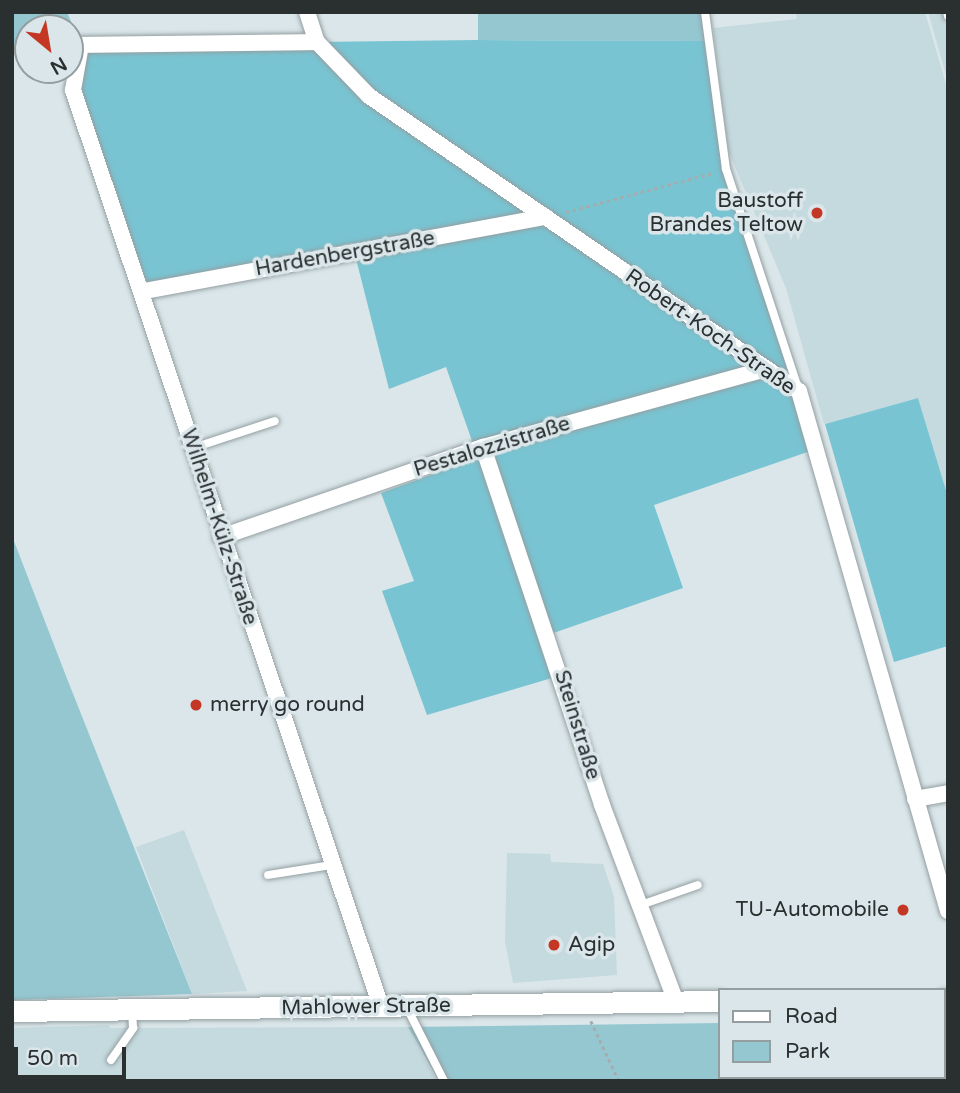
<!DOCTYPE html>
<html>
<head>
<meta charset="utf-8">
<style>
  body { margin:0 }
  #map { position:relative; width:960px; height:1093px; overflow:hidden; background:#dae6e9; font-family:"Varela Round",sans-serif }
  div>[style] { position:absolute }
  .built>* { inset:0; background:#c5dade }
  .green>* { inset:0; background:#95c7d1 }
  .forest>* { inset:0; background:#79c4d2 }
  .path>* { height:2.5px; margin-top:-1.25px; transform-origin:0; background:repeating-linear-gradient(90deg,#a3adaf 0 3.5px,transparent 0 7px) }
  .roads { filter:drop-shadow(0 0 2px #949fa2) drop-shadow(0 0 2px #949fa2) }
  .lane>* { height:8px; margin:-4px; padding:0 4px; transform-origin:4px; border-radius:4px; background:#fff }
  .street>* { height:16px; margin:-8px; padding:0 8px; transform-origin:8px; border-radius:8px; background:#fff }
  .secondary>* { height:21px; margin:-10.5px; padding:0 10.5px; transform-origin:10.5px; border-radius:10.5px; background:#fff }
  .dots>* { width:19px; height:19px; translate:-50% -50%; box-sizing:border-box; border:4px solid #dae6e9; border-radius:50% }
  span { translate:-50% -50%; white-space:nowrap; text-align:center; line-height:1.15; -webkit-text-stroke:7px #dae6e9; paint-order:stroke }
  .poi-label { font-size:21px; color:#2a2f30 }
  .right { translate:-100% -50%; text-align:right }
  .left { translate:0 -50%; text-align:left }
  .street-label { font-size:21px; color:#2a2f30 }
  .frame { position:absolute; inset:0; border:14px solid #2a2f30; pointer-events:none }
  .legend { position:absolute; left:718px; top:988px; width:228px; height:91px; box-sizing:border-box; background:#dae6e9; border:2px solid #949d9f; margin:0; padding:9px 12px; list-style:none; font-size:21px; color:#2a2f30 }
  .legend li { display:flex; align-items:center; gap:14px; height:35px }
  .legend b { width:35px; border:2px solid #949d9f }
  .north { position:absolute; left:14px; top:14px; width:70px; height:70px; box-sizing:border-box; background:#dae6e9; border:2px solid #949d9f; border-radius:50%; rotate:150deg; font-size:19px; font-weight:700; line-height:28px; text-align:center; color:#2a2f30 }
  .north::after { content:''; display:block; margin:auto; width:24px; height:32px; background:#c33724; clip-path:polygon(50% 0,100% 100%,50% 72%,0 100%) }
  .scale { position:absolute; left:14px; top:1047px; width:112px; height:32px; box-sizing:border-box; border:4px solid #2a2f30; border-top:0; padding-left:9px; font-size:21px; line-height:24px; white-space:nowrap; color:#2a2f30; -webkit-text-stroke:5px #dae6e9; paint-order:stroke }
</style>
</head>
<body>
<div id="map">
  <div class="built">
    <div style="clip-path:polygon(796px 12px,925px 12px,948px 91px,948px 497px,918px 398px,824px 424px,786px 288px,728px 150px,713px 28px,797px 19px)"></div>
    <div style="clip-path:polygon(928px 12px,948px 12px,948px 82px)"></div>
    <div style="clip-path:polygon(184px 830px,247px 991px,192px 994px,136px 847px)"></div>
    <div style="clip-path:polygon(507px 853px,550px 854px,551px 862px,603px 864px,614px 897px,617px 975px,513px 983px,505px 941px)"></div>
    <div style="clip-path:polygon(109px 1025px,110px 1028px,408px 1027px,437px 1081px,12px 1081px,12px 1028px)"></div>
  </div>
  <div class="green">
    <div style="clip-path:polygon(12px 12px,67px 12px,81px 45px,70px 45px,70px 28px,28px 28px,28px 45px,12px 45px)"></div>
    <div style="clip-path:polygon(478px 12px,705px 12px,708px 41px,478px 40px)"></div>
    <div style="clip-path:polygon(12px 536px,66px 676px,192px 994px,12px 1000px)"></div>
    <div style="clip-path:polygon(944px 1022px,948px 1081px,439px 1081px,408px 1027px,720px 1023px,720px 1077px,944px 1077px)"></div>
  </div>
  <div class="forest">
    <div style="clip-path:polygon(478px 40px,708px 41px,726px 169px,816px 449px,654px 505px,683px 588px,539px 638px,552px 678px,427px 715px,382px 591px,414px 581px,381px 493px,478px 458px,446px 367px,389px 389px,352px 243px,148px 287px,80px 89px,81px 45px)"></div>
    <div style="clip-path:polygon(918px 398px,948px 497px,948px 646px,894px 662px,825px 424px)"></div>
  </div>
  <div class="path">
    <div style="left:566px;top:212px;width:155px;rotate:-14.9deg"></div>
    <div style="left:591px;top:1021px;width:66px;rotate:65deg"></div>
    <div style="left:782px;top:1077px;width:4px;rotate:63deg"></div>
  </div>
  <div class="roads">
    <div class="lane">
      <div style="left:705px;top:12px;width:158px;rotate:82.4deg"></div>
      <div style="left:726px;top:169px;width:231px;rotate:71.8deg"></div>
      <div style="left:947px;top:12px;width:4px;rotate:76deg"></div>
      <div style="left:193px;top:448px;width:86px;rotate:-18.2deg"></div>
      <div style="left:268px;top:875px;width:65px;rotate:-8.9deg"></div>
      <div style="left:641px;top:905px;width:60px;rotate:-19.3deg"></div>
      <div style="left:406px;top:1006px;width:84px;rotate:63.1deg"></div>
      <div style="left:111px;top:1060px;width:39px;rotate:-55deg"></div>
      <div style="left:133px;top:1028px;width:17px;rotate:-93deg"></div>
    </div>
    <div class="street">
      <div style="left:307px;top:12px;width:32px;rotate:72deg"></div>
      <div style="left:317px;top:42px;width:75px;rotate:46.1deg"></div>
      <div style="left:369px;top:96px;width:521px;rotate:34.45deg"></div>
      <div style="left:799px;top:391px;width:541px;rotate:74.01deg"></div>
      <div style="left:317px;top:42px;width:236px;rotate:179.3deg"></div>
      <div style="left:81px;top:45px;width:46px;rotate:100.1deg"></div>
      <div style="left:73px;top:90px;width:967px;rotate:71.43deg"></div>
      <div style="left:145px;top:291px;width:407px;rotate:-10.5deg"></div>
      <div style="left:483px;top:447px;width:377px;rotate:71.6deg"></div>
      <div style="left:602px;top:805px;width:210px;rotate:69.4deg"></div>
      <div style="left:221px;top:537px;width:277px;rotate:-19deg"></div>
      <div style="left:483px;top:447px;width:294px;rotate:-15.4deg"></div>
      <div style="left:915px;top:799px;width:34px;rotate:-10deg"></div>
      <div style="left:944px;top:1060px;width:7px;rotate:56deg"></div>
    </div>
    <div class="secondary">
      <div style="left:944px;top:1000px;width:4px"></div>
      <div style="left:12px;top:1011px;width:708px;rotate:-0.81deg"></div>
    </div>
  </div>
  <div class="dots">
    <div style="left:817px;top:213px;background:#c33724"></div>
    <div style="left:196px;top:705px;background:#c33724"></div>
    <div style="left:903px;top:910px;background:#c33724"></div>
    <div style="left:554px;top:945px;background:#c33724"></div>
  </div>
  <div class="poi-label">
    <span class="right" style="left:803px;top:213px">Baustoff<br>Brandes Teltow</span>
    <span class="left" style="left:210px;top:705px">merry go round</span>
    <span class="right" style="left:889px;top:910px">TU-Automobile</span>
    <span class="left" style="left:568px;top:945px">Agip</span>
  </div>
  <div class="street-label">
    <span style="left:345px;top:254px;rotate:-10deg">Hardenbergstraße</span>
    <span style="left:710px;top:332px;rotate:35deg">Robert-Koch-Straße</span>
    <span style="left:492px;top:447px;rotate:-17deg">Pestalozzistraße</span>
    <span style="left:219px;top:527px;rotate:72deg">Wilhelm-Külz-Straße</span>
    <span style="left:577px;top:725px;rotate:73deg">Steinstraße</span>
    <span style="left:366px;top:1007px;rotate:-1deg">Mahlower Straße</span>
  </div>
  <div class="frame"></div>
  <ul class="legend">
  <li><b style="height:9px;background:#fff"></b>Road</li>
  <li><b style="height:19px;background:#95c7d1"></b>Park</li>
  </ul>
  <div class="north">N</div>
  <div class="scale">50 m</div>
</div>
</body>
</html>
